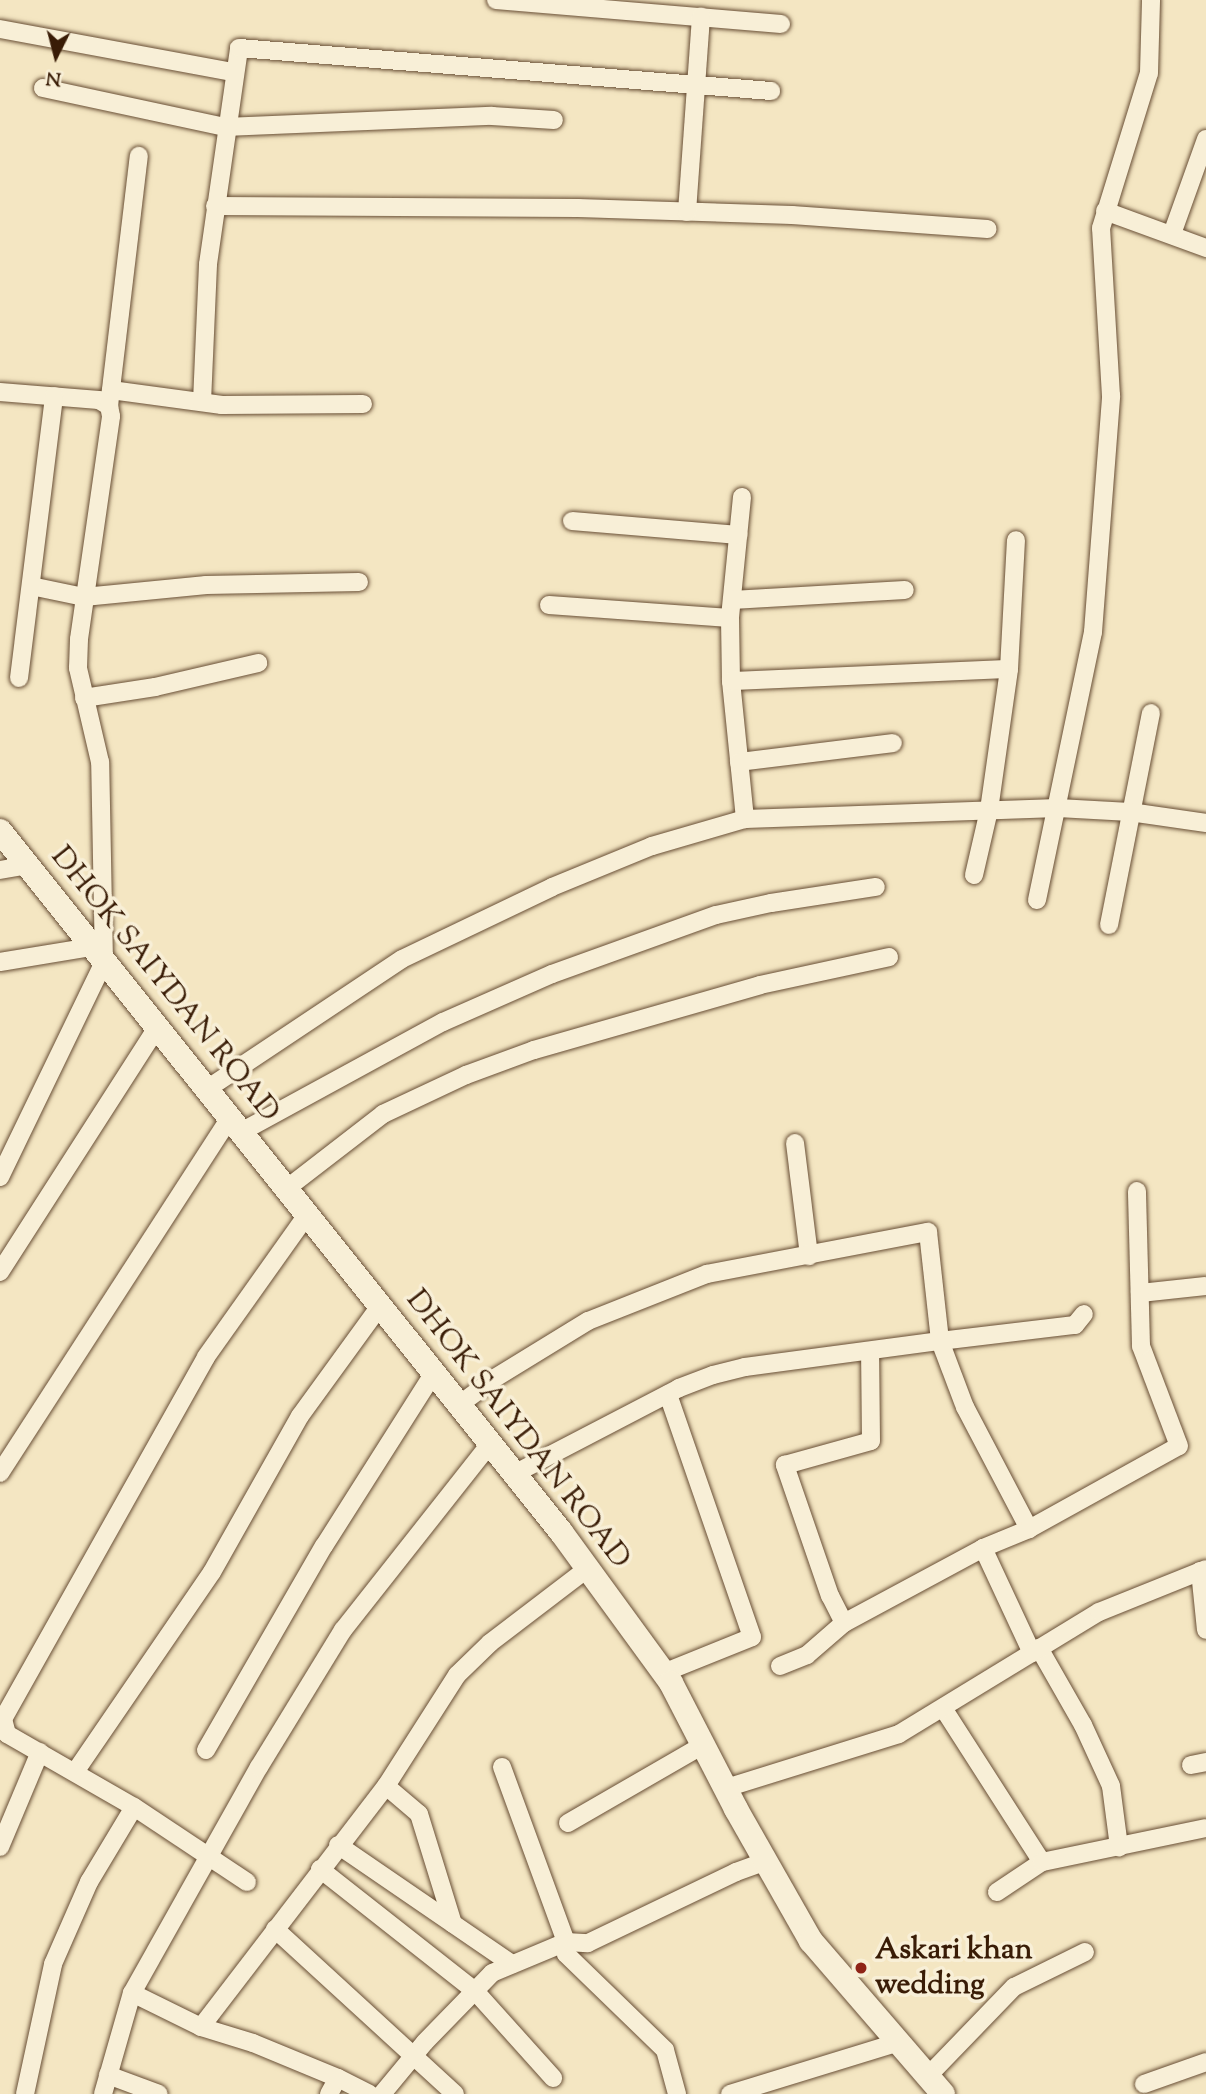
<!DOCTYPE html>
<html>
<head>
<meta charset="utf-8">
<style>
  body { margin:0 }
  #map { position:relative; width:1206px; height:2094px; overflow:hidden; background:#f4e6c2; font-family:"Sorts Mill Goudy",serif }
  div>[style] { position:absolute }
  .roads { filter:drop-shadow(0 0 2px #684e35) drop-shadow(0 0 2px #684e35) }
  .minor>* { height:18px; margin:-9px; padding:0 9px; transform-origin:9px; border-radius:9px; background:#f8efd7 }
  .secondary>* { height:24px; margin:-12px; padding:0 12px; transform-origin:12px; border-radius:12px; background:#f8efd7 }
  .dots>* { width:19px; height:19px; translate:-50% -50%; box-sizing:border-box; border:4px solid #f8efd7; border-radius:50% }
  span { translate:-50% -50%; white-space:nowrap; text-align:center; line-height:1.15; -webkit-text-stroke:7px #f8efd7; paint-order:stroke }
  .street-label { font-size:30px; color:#391c06 }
  .poi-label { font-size:30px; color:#391c06; font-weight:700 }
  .left { translate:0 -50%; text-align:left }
  .north { position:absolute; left:21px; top:21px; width:70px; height:70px; -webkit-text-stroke:5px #f8efd7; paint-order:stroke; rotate:186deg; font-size:19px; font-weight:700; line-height:28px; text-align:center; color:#391c06 }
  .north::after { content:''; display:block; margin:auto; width:24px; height:32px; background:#391c06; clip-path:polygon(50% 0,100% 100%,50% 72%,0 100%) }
</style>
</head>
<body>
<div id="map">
  <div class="roads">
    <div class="minor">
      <div style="left:496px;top:0;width:286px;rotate:4.8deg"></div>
      <div style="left:0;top:29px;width:237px;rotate:10.5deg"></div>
      <div style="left:43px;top:88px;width:186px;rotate:12.1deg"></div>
      <div style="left:225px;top:127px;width:267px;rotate:-2.4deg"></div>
      <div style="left:492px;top:116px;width:62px;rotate:3.7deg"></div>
      <div style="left:215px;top:206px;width:363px;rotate:0.3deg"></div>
      <div style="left:578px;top:208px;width:214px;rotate:1.9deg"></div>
      <div style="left:792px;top:215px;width:196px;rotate:4.1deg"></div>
      <div style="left:1105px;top:211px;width:108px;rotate:20.1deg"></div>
      <div style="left:687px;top:212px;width:196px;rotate:-85.9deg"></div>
      <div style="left:1172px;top:234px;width:101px;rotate:-70.3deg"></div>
      <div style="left:111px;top:390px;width:112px;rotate:7.7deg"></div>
      <div style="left:222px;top:405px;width:141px;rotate:-0.4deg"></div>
      <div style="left:0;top:392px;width:99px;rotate:4.6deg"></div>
      <div style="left:99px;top:400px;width:12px;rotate:31deg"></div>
      <div style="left:202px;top:402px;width:138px;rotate:-87.5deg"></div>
      <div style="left:208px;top:264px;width:218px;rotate:-81.8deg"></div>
      <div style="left:239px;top:48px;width:534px;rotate:4.62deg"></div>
      <div style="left:742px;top:497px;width:122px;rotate:95.7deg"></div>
      <div style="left:730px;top:618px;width:63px;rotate:89.1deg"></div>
      <div style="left:731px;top:681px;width:139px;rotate:84.2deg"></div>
      <div style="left:572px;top:521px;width:167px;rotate:4.8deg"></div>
      <div style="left:31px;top:586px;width:54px;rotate:11.7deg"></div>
      <div style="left:84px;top:597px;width:123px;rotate:-5.6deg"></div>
      <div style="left:206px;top:585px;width:153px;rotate:-1.1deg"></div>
      <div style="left:732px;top:600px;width:173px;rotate:-3.3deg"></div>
      <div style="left:549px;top:605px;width:181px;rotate:4.1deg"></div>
      <div style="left:19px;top:678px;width:284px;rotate:-82.9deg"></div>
      <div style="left:731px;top:681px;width:278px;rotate:-2.5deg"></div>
      <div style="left:84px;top:698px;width:72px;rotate:-8.8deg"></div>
      <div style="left:155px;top:687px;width:106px;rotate:-13.1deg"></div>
      <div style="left:739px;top:762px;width:155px;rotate:-7deg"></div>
      <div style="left:0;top:870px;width:28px;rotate:-10deg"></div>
      <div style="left:974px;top:875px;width:67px;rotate:-77deg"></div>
      <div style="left:989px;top:810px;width:142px;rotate:-81.9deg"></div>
      <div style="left:1009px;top:669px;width:129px;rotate:-86.9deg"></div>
      <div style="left:1037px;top:900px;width:274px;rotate:-78.2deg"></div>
      <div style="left:1093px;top:632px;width:237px;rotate:-85.6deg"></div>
      <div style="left:1111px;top:396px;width:168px;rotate:-93.4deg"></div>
      <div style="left:1101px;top:228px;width:162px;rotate:-72.8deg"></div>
      <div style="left:1149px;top:73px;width:73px;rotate:-88.4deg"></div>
      <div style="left:1109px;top:925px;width:216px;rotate:-78.8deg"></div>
      <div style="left:0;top:962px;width:93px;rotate:-9.3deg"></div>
      <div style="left:207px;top:1089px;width:234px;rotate:-33.7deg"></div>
      <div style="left:402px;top:959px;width:166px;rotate:-25.6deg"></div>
      <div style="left:552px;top:887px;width:108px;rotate:-22.3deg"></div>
      <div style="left:652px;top:846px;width:97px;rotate:-16.2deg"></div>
      <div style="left:745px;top:819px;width:313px;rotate:-2deg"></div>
      <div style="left:1058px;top:808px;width:72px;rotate:3.2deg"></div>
      <div style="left:1130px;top:812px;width:77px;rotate:8.2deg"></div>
      <div style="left:241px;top:1132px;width:230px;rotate:-28.6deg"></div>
      <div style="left:443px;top:1022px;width:119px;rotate:-23.8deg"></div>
      <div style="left:552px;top:974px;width:174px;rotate:-19.8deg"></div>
      <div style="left:716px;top:915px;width:56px;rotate:-12.3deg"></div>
      <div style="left:771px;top:903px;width:106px;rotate:-8.7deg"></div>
      <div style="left:795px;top:1143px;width:114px;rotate:82.9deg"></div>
      <div style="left:0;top:1177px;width:239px;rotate:-64.2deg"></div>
      <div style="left:104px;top:962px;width:200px;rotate:-91.1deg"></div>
      <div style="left:100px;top:762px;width:97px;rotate:-103.2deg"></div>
      <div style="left:78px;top:668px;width:29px;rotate:-88deg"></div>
      <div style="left:79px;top:639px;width:225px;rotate:-81.8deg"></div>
      <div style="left:111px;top:416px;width:10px;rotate:-101deg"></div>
      <div style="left:109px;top:406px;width:252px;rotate:-83.2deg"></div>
      <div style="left:286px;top:1189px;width:123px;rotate:-37.7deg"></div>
      <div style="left:383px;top:1114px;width:92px;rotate:-25.2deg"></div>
      <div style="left:466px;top:1075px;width:72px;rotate:-20.2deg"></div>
      <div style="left:534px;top:1050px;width:235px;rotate:-16deg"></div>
      <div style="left:760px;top:985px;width:132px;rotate:-12.2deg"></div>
      <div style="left:0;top:1272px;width:291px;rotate:-57.3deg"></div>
      <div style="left:1140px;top:1293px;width:66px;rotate:-6.1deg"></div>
      <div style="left:459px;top:1405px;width:45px;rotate:-36.9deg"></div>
      <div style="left:495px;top:1378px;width:109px;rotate:-31.5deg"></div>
      <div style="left:588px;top:1321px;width:128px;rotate:-21.6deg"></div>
      <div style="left:707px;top:1274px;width:225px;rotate:-10.8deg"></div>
      <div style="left:928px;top:1232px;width:110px;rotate:83.7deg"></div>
      <div style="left:940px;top:1341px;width:136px;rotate:-6.8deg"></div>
      <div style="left:1075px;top:1325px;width:14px;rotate:-51deg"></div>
      <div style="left:0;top:1473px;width:423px;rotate:-57.1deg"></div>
      <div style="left:514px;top:1474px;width:186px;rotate:-27.5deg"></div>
      <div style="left:679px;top:1388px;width:36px;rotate:-21deg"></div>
      <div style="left:713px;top:1375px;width:33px;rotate:-14deg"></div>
      <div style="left:745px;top:1367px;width:197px;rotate:-7.6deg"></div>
      <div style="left:940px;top:1341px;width:71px;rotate:69.3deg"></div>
      <div style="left:965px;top:1407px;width:138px;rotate:62.3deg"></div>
      <div style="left:983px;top:1548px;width:50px;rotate:-22.4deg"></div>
      <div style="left:1029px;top:1529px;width:171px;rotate:-29deg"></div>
      <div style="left:1179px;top:1446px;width:107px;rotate:-110.8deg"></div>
      <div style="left:1141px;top:1346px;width:155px;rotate:-91.5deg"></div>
      <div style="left:1200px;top:1571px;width:59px;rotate:84.2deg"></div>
      <div style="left:844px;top:1623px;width:30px;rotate:-117deg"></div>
      <div style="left:830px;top:1596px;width:139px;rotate:-109deg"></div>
      <div style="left:785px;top:1465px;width:89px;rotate:-15.6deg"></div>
      <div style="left:871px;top:1441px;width:90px;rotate:-90.6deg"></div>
      <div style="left:1039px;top:1648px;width:89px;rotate:60.3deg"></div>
      <div style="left:1083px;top:1725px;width:67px;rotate:65.3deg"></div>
      <div style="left:1111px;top:1786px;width:62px;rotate:82.5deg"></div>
      <div style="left:780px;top:1666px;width:29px;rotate:-22deg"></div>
      <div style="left:807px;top:1655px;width:49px;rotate:-40.9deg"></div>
      <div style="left:844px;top:1623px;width:158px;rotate:-28.3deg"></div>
      <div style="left:983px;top:1548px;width:116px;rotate:65deg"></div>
      <div style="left:663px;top:1673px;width:96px;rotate:-22deg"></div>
      <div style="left:752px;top:1637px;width:257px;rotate:-109.1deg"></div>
      <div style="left:943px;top:1708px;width:183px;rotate:57.3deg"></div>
      <div style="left:206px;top:1750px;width:236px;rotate:-60deg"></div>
      <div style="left:324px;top:1546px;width:205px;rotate:-57.6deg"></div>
      <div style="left:1191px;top:1765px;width:15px;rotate:-11deg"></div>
      <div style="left:502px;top:1767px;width:186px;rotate:69.9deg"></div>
      <div style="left:566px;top:1942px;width:12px;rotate:90deg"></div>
      <div style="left:566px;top:1954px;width:138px;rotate:44.1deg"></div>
      <div style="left:665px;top:2050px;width:46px;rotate:74.7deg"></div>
      <div style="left:75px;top:1772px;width:242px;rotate:-55.6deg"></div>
      <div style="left:212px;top:1572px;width:179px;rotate:-60.6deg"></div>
      <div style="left:300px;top:1416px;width:136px;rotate:-54deg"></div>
      <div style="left:386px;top:1786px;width:43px;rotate:40.3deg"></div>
      <div style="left:419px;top:1814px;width:115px;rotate:72.8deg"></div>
      <div style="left:726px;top:1788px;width:181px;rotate:-17.3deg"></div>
      <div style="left:899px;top:1734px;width:234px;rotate:-31.4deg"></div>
      <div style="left:1099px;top:1612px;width:115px;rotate:-21.9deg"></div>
      <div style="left:568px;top:1823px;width:156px;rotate:-30deg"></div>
      <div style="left:338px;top:1845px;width:211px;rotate:34.4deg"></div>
      <div style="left:0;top:1847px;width:103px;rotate:-67.2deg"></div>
      <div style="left:320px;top:1869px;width:197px;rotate:38.2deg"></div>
      <div style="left:475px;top:1991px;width:117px;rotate:48.1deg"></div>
      <div style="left:247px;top:1882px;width:136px;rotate:-146.4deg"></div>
      <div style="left:134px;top:1807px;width:146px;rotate:-150.1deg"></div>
      <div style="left:7px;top:1734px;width:16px;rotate:-105deg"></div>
      <div style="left:3px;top:1719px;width:415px;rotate:-60.7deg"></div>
      <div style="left:206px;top:1357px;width:174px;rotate:-54.6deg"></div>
      <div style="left:997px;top:1892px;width:54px;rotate:-33.7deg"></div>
      <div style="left:1042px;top:1862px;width:167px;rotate:-11.7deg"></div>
      <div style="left:275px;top:1929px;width:244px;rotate:42.5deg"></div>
      <div style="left:132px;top:1993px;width:259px;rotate:-60.7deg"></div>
      <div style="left:259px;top:1767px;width:161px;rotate:-58.5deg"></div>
      <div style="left:343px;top:1630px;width:237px;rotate:-51.7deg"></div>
      <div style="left:201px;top:2027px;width:304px;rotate:-52.5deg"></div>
      <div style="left:386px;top:1786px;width:132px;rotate:-57.4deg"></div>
      <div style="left:457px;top:1675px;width:46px;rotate:-44.1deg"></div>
      <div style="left:490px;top:1643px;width:123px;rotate:-37.4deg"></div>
      <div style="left:108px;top:2075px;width:54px;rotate:20.4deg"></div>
      <div style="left:928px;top:2076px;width:124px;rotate:-46deg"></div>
      <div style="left:1014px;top:1987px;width:79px;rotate:-26.2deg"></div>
      <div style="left:1144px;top:2084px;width:66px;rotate:-19.5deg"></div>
      <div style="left:25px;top:2094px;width:133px;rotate:-77.8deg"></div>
      <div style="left:53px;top:1964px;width:90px;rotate:-66.3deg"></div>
      <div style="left:89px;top:1882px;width:87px;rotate:-59deg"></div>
      <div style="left:103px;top:2094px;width:105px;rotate:-74deg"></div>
      <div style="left:132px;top:1993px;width:77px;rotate:26.2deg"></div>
      <div style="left:201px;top:2027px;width:54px;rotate:17.1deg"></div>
      <div style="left:253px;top:2043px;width:92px;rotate:22.4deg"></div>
      <div style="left:329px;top:2094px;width:18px;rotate:-61deg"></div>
      <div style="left:338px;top:2078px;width:35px;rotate:27deg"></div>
      <div style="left:382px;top:2094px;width:67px;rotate:-50.4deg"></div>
      <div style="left:425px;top:2042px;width:96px;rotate:-45.8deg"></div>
      <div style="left:492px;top:1973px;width:80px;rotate:-22.7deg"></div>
      <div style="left:566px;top:1942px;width:22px;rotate:3deg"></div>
      <div style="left:588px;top:1943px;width:164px;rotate:-25.6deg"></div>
      <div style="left:736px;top:1872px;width:33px;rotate:-20deg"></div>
      <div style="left:730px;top:2094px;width:177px;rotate:-17.1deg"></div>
    </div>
    <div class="secondary">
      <div style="left:0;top:831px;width:898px;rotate:51.33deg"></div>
      <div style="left:561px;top:1532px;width:187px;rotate:53.9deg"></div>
      <div style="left:671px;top:1683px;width:142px;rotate:62.7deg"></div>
      <div style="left:736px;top:1809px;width:152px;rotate:60.4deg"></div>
      <div style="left:811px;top:1941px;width:202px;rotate:49.2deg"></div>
    </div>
  </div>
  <div class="dots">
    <div style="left:861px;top:1968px;background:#8f2418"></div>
  </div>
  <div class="street-label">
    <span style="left:164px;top:985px;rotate:51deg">DHOK SAIYDAN ROAD</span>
    <span style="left:517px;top:1430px;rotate:52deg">DHOK SAIYDAN ROAD</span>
  </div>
  <div class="poi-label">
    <span class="left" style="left:875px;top:1968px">Askari khan<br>wedding</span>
  </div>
  <div class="north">N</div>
</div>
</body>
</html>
